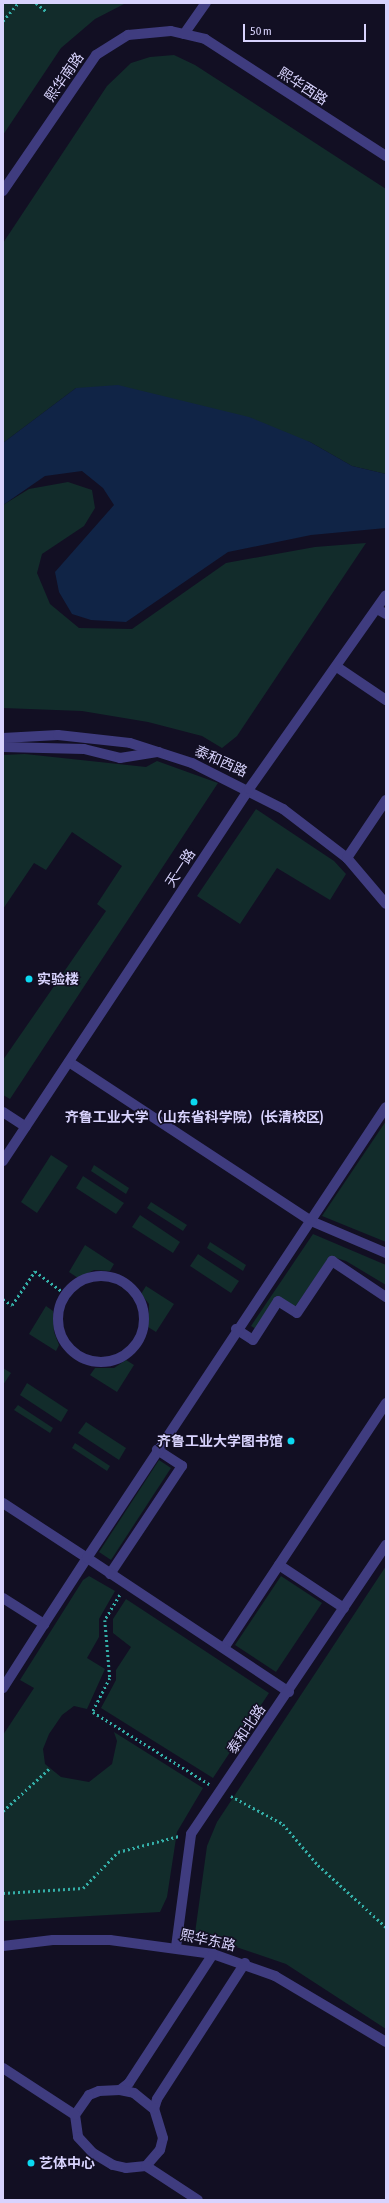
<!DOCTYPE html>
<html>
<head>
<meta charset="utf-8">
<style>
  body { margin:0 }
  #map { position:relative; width:389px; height:2203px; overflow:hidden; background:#120f23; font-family:"Asap Condensed","Noto Sans SC",sans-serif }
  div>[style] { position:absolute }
  .green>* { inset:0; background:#122c2b }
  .water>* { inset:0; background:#102446 }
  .path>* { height:2.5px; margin-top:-1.25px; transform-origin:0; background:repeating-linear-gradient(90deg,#34afa8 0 2px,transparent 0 5px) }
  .minor>* { height:10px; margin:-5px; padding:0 5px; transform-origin:5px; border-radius:5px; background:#3f3c7f }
  .minor>.ring { margin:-5px; padding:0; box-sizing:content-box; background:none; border:10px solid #3f3c7f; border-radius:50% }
  .dots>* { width:11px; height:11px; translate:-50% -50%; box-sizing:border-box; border:2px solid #120f23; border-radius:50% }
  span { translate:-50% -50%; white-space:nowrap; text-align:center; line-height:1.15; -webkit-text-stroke:3px #120f23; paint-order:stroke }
  .street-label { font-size:14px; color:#d8d3fd }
  .poi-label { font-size:14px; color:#d8d3fd; font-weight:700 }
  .left { translate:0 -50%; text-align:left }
  .right { translate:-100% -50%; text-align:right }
  .frame { position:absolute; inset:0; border:4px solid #d8d3fd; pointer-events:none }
  .scale { position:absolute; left:243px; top:24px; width:123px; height:18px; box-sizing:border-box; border:2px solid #d8d3fd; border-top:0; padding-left:5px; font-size:12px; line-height:14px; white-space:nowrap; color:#d8d3fd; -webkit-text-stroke:3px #120f23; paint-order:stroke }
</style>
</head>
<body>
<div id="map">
  <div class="green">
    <div style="clip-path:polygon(3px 3px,126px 3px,95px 19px,61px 48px,3px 135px)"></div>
    <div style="clip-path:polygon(174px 55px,195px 65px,386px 189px,386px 474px,352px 466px,310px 442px,76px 388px,3px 443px,3px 243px,107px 86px,131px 63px,150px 57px)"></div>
    <div style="clip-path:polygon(68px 482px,92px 490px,95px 508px,84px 526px,42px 554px,37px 573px,50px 604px,79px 628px,132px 629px,226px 563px,315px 547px,366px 543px,237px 736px,222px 748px,202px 736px,148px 722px,82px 711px,3px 708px,3px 505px,29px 489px)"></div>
    <div style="clip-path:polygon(25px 754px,146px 767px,157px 761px,218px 783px,10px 1099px,3px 1095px,3px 1060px,106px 911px,97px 904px,122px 866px,72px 832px,46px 870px,34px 863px,3px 909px,3px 755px)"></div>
    <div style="clip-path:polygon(256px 809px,334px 861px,346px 874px,330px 900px,277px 868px,240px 924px,197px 896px)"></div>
    <div style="clip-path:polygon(386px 1121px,386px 1242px,322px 1216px)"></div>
    <div style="clip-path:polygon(51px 1155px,68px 1166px,37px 1213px,21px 1202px)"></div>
    <div style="clip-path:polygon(94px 1165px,129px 1188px,126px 1194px,91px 1171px)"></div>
    <div style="clip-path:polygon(83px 1176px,124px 1203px,116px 1214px,76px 1188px)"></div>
    <div style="clip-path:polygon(151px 1202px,187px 1225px,183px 1231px,147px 1208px)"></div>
    <div style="clip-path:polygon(140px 1215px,180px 1242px,173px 1253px,132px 1227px)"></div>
    <div style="clip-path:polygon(313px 1234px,386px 1265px,386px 1285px,346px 1261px,330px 1256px,295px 1307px,278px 1296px,256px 1329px,251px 1326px)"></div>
    <div style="clip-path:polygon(210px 1242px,246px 1265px,243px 1271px,207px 1248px)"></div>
    <div style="clip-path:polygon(85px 1245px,114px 1264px,110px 1271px,94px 1270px,78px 1278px,69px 1272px)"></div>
    <div style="clip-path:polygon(198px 1254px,239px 1281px,231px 1293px,190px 1266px)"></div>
    <div style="clip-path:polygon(146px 1286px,174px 1304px,156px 1332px,148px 1327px,149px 1304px,141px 1294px)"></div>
    <div style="clip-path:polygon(46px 1306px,53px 1311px,54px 1332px,59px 1345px,56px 1351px,29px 1334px)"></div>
    <div style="clip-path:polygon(126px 1360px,134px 1365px,117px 1392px,90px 1375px,95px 1368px,114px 1368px)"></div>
    <div style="clip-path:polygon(3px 1368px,11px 1373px,3px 1385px)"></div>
    <div style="clip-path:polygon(27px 1383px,68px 1410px,61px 1422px,20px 1395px)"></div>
    <div style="clip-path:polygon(18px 1405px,53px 1428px,50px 1433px,14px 1410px)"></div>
    <div style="clip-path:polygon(86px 1422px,126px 1448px,119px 1460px,78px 1433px)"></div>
    <div style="clip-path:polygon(75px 1443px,110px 1466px,107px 1471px,72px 1448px)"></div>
    <div style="clip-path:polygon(159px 1460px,171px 1468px,111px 1560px,99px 1552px)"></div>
    <div style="clip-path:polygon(386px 1566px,386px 2029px,286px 1964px,195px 1933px,207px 1846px,217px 1822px)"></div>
    <div style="clip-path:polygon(89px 1576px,115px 1591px,99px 1619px,99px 1637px,87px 1658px,105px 1669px,87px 1709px,74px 1706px,62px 1715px,49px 1734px,43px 1749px,45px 1764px,61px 1777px,89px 1782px,112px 1764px,117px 1741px,114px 1732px,203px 1788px,177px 1832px,167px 1897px,160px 1912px,3px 1921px,3px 1735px,34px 1688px,20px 1680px,83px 1580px)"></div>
    <div style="clip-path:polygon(281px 1576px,322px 1603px,276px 1672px,235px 1645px)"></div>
    <div style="clip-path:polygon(126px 1599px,269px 1693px,213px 1778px,101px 1708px,116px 1680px,116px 1670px,131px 1647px,113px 1633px,113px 1619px)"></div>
  </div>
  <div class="water">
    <div style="clip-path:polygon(118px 385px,249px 417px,310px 442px,352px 466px,386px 474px,386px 528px,311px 535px,228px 552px,126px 622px,91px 620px,72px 614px,59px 592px,55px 572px,114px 505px,103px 488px,82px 471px,45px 476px,3px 505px,3px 443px,76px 388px)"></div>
  </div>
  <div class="path">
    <div style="left:36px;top:3px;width:14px;rotate:39deg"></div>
    <div style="left:3px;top:21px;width:23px;rotate:-50deg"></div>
    <div style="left:3px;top:1299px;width:11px;rotate:34deg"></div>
    <div style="left:12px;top:1305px;width:41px;rotate:-55.9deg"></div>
    <div style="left:35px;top:1271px;width:38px;rotate:37deg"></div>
    <div style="left:120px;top:1595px;width:29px;rotate:121deg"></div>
    <div style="left:105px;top:1620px;width:58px;rotate:85.1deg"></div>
    <div style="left:110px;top:1678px;width:38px;rotate:117deg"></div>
    <div style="left:93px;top:1712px;width:137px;rotate:31.8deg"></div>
    <div style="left:231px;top:1796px;width:59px;rotate:28.3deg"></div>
    <div style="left:283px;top:1824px;width:54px;rotate:49.5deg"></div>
    <div style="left:318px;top:1865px;width:92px;rotate:42.4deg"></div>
    <div style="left:3px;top:1811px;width:64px;rotate:-42.5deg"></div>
    <div style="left:3px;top:1893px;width:80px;rotate:-3.6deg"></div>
    <div style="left:83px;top:1888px;width:50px;rotate:-45.8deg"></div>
    <div style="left:118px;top:1852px;width:63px;rotate:-14.7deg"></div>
  </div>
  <div class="minor">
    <div style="left:184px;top:34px;width:38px;rotate:-55deg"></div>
    <div style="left:3px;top:191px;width:165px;rotate:-55.6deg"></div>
    <div style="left:96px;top:55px;width:38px;rotate:-32deg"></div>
    <div style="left:128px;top:35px;width:43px;rotate:-5.3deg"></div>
    <div style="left:171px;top:31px;width:35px;rotate:13deg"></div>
    <div style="left:205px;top:39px;width:216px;rotate:32.9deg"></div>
    <div style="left:377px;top:609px;width:10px;rotate:29deg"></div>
    <div style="left:337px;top:667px;width:59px;rotate:34deg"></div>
    <div style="left:3px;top:738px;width:55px;rotate:-3.1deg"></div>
    <div style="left:58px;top:735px;width:72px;rotate:6.3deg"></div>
    <div style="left:130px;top:743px;width:65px;rotate:17.9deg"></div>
    <div style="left:192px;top:763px;width:102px;rotate:26.8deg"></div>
    <div style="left:283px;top:809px;width:81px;rotate:37.4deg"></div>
    <div style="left:347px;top:858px;width:60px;rotate:49.7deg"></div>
    <div style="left:3px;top:747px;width:81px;rotate:1.4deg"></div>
    <div style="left:84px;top:749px;width:37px;rotate:14deg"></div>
    <div style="left:120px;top:758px;width:39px;rotate:-9deg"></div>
    <div style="left:347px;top:858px;width:70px;rotate:-56.1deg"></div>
    <div style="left:69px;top:1062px;width:290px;rotate:33.3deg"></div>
    <div style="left:311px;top:1221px;width:82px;rotate:23.1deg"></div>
    <div style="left:3px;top:1112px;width:27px;rotate:33deg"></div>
    <div style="left:3px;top:1161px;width:446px;rotate:-56.5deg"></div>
    <div style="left:249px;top:789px;width:237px;rotate:-54.8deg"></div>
    <div class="ring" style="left:58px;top:1276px;width:76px;height:76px"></div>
    <div style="left:236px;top:1329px;width:20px;rotate:33deg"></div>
    <div style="left:253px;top:1340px;width:46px;rotate:-57.3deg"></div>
    <div style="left:278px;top:1301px;width:22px;rotate:32deg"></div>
    <div style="left:297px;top:1313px;width:63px;rotate:-56.1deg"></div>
    <div style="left:332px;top:1261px;width:65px;rotate:33.7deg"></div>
    <div style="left:3px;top:1503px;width:100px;rotate:33.2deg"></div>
    <div style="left:87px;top:1558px;width:79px;rotate:123.1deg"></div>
    <div style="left:279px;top:1565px;width:78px;rotate:33.5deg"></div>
    <div style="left:110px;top:1574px;width:130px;rotate:-56.3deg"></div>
    <div style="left:182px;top:1466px;width:30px;rotate:-147deg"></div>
    <div style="left:3px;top:1598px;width:49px;rotate:32.4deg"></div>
    <div style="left:44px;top:1624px;width:76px;rotate:122.6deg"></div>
    <div style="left:224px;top:1648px;width:294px;rotate:-56.5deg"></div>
    <div style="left:289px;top:1692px;width:242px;rotate:-146.4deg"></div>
    <div style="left:87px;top:1558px;width:541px;rotate:-56.46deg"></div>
    <div style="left:3px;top:1946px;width:50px;rotate:-6.8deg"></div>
    <div style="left:53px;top:1940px;width:57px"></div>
    <div style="left:110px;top:1940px;width:104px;rotate:7.7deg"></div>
    <div style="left:213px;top:1954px;width:66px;rotate:19.5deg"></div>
    <div style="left:275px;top:1976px;width:129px;rotate:30.7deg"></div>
    <div style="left:176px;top:1947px;width:114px;rotate:-82.4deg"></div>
    <div style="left:191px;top:1834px;width:349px;rotate:-56deg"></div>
    <div style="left:213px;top:1954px;width:154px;rotate:123.1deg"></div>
    <div style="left:129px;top:2083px;width:11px;rotate:142deg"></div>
    <div style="left:120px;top:2090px;width:21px;rotate:177deg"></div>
    <div style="left:99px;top:2091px;width:11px;rotate:158deg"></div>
    <div style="left:89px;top:2095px;width:24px;rotate:125deg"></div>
    <div style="left:75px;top:2115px;width:22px;rotate:82deg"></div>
    <div style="left:78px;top:2137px;width:22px;rotate:47deg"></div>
    <div style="left:93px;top:2153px;width:23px;rotate:31deg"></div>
    <div style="left:113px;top:2165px;width:13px;rotate:13deg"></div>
    <div style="left:126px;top:2168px;width:20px;rotate:-6deg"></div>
    <div style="left:146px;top:2166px;width:21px;rotate:-49deg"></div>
    <div style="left:160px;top:2150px;width:12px;rotate:-76deg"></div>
    <div style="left:163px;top:2138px;width:30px;rotate:-107deg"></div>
    <div style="left:154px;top:2109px;width:10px;rotate:-73deg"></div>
    <div style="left:157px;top:2099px;width:162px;rotate:-57.1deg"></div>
    <div style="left:3px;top:2068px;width:86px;rotate:33.1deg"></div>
    <div style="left:120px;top:2090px;width:14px;rotate:12deg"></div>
    <div style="left:134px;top:2093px;width:26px;rotate:39deg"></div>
    <div style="left:146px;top:2166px;width:62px;rotate:33.2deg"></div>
  </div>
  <div class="dots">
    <div style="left:29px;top:979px;background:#0bd9f1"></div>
    <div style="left:194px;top:1102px;background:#0bd9f1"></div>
    <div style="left:291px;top:1441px;background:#0bd9f1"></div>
    <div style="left:31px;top:2163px;background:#0bd9f1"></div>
  </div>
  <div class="street-label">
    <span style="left:64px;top:77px;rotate:-55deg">熙华南路</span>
    <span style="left:303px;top:86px;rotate:33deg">熙华西路</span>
    <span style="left:221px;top:761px;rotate:24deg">泰和西路</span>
    <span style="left:180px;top:868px;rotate:-57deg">天一路</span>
    <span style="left:246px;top:1729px;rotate:-56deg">泰和北路</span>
    <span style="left:208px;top:1940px;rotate:12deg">熙华东路</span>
  </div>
  <div class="poi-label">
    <span class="left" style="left:37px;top:979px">实验楼</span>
    <span style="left:194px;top:1117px">齐鲁工业大学（山东省科学院）(长清校区)</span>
    <span class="right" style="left:283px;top:1441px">齐鲁工业大学图书馆</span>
    <span class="left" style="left:39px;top:2163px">艺体中心</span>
  </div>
  <div class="frame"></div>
  <div class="scale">50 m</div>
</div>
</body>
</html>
